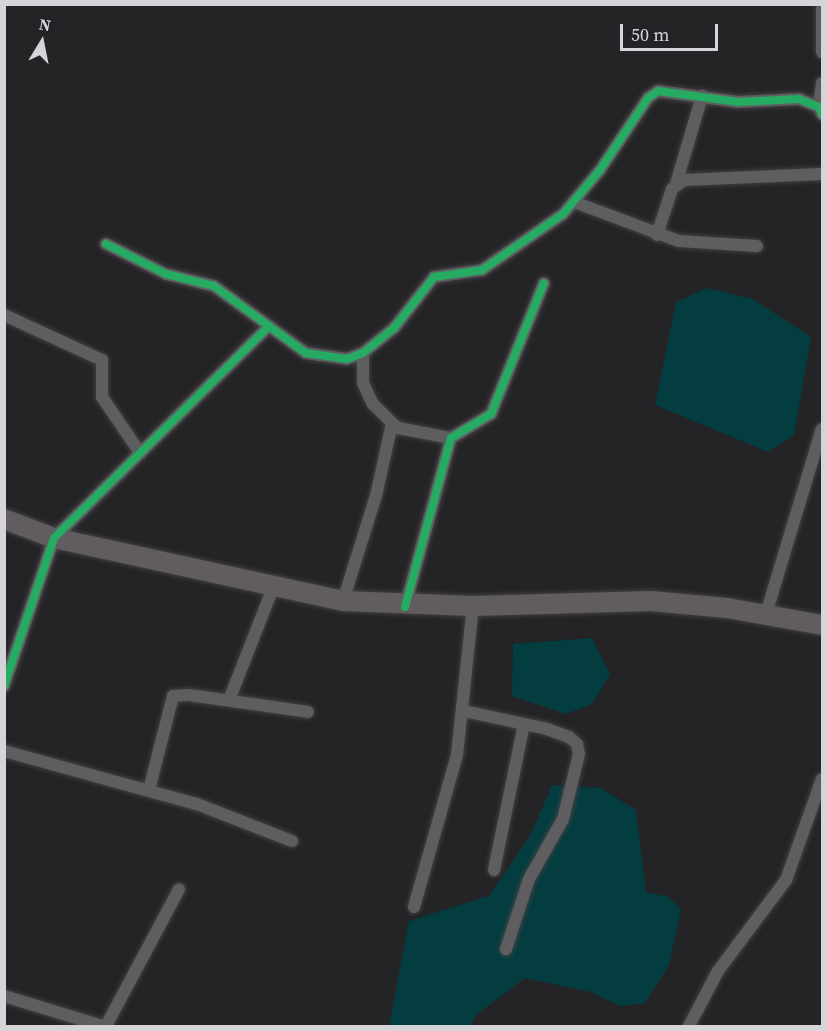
<!DOCTYPE html>
<html>
<head>
<meta charset="utf-8">
<style>
  body { margin:0 }
  #map { position:relative; width:827px; height:1031px; overflow:hidden; background:#242326; font-family:"Source Serif 4",serif }
  div>[style] { position:absolute }
  .water>* { inset:0; background:#033d40 }
  .roads { filter:drop-shadow(0 0 2px #414143) drop-shadow(0 0 2px #414143) }
  .minor>* { height:12px; margin:-6px; padding:0 6px; transform-origin:6px; border-radius:6px; background:#5e5d60 }
  .primary>* { height:20px; margin:-10px; padding:0 10px; transform-origin:10px; border-radius:10px; background:#615c5f }
  .cycleway>* { height:8px; margin:-4px; padding:0 4px; transform-origin:4px; border-radius:4px; background:#26ab63 }
  span { translate:-50% -50%; white-space:nowrap; text-align:center; line-height:1.15; -webkit-text-stroke:4.5px #232227; paint-order:stroke }
  .frame { position:absolute; inset:0; border:6px solid #d5d4d8; pointer-events:none }
  .north { position:absolute; left:12px; top:12px; width:60px; height:60px; -webkit-text-stroke:4px #232227; paint-order:stroke; rotate:10deg; font-size:16px; font-weight:700; line-height:24px; text-align:center; color:#d5d4d8 }
  .north::after { content:''; display:block; margin:auto; width:21px; height:27px; background:#d5d4d8; clip-path:polygon(50% 0,100% 100%,50% 72%,0 100%) }
  .scale { position:absolute; left:620px; top:24px; width:98px; height:27px; box-sizing:border-box; border:3px solid #d5d4d8; border-top:0; padding-left:8px; font-size:18px; line-height:21px; white-space:nowrap; color:#d5d4d8; -webkit-text-stroke:4px #232227; paint-order:stroke }
</style>
</head>
<body>
<div id="map">
  <div class="water">
    <div style="clip-path:polygon(707px 288px,753px 299px,811px 337px,794px 435px,768px 452px,655px 405px,676px 302px)"></div>
    <div style="clip-path:polygon(592px 638px,610px 674px,592px 704px,566px 714px,512px 696px,513px 644px)"></div>
    <div style="clip-path:polygon(552px 785px,601px 788px,636px 810px,646px 892px,668px 897px,681px 909px,669px 965px,645px 1003px,620px 1006px,591px 992px,525px 978px,475px 1016px,471px 1026px,389px 1026px,409px 921px,489px 896px,530px 836px)"></div>
  </div>
  <div class="roads">
    <div class="minor">
      <div style="left:822px;top:9px;width:43px;rotate:90deg"></div>
      <div style="left:819px;top:107px;width:24px;rotate:-83deg"></div>
      <div style="left:676px;top:184px;width:92px;rotate:-73.5deg"></div>
      <div style="left:574px;top:202px;width:112px;rotate:20.4deg"></div>
      <div style="left:679px;top:241px;width:78px;rotate:3.7deg"></div>
      <div style="left:657px;top:235px;width:48px;rotate:-71.9deg"></div>
      <div style="left:672px;top:189px;width:15px;rotate:-37deg"></div>
      <div style="left:684px;top:180px;width:138px;rotate:-2.5deg"></div>
      <div style="left:106px;top:244px;width:67px;rotate:26.6deg"></div>
      <div style="left:166px;top:274px;width:49px;rotate:14deg"></div>
      <div style="left:214px;top:286px;width:114px;rotate:36.1deg"></div>
      <div style="left:306px;top:353px;width:41px;rotate:8.3deg"></div>
      <div style="left:347px;top:359px;width:17px;rotate:-21deg"></div>
      <div style="left:363px;top:353px;width:40px;rotate:-39deg"></div>
      <div style="left:394px;top:328px;width:65px;rotate:-51.9deg"></div>
      <div style="left:434px;top:277px;width:49px;rotate:-8.3deg"></div>
      <div style="left:482px;top:270px;width:98px;rotate:-34.7deg"></div>
      <div style="left:563px;top:214px;width:57px;rotate:-49.9deg"></div>
      <div style="left:600px;top:170px;width:87px;rotate:-56.3deg"></div>
      <div style="left:648px;top:98px;width:12px;rotate:-35deg"></div>
      <div style="left:658px;top:91px;width:81px;rotate:7.8deg"></div>
      <div style="left:738px;top:102px;width:61px;rotate:-2.8deg"></div>
      <div style="left:799px;top:99px;width:22px;rotate:22deg"></div>
      <div style="left:819px;top:107px;width:8px;rotate:67deg"></div>
      <div style="left:4px;top:315px;width:108px;rotate:24.7deg"></div>
      <div style="left:102px;top:360px;width:37px;rotate:90deg"></div>
      <div style="left:102px;top:397px;width:68px;rotate:55.8deg"></div>
      <div style="left:363px;top:353px;width:30px;rotate:90deg"></div>
      <div style="left:363px;top:383px;width:23px;rotate:65deg"></div>
      <div style="left:373px;top:404px;width:27px;rotate:45deg"></div>
      <div style="left:392px;top:423px;width:8px;rotate:40deg"></div>
      <div style="left:398px;top:428px;width:54px;rotate:10.7deg"></div>
      <div style="left:343px;top:601px;width:110px;rotate:-72.6deg"></div>
      <div style="left:376px;top:496px;width:75px;rotate:-77.6deg"></div>
      <div style="left:405px;top:607px;width:175px;rotate:-74.8deg"></div>
      <div style="left:451px;top:438px;width:47px;rotate:-31deg"></div>
      <div style="left:491px;top:414px;width:141px;rotate:-68deg"></div>
      <div style="left:766px;top:614px;width:193px;rotate:-73.2deg"></div>
      <div style="left:4px;top:686px;width:156px;rotate:-71.3deg"></div>
      <div style="left:54px;top:538px;width:302px;rotate:-44.6deg"></div>
      <div style="left:229px;top:700px;width:120px;rotate:-68.6deg"></div>
      <div style="left:464px;top:711px;width:85px;rotate:12.2deg"></div>
      <div style="left:547px;top:729px;width:23px;rotate:20deg"></div>
      <div style="left:569px;top:737px;width:11px;rotate:41deg"></div>
      <div style="left:577px;top:744px;width:10px;rotate:79deg"></div>
      <div style="left:579px;top:754px;width:67px;rotate:103.8deg"></div>
      <div style="left:563px;top:819px;width:69px;rotate:119.5deg"></div>
      <div style="left:529px;top:879px;width:74px;rotate:108.2deg"></div>
      <div style="left:4px;top:751px;width:200px;rotate:15.4deg"></div>
      <div style="left:197px;top:804px;width:102px;rotate:21.3deg"></div>
      <div style="left:149px;top:790px;width:97px;rotate:-75.7deg"></div>
      <div style="left:173px;top:696px;width:16px;rotate:-4deg"></div>
      <div style="left:189px;top:695px;width:120px;rotate:8.1deg"></div>
      <div style="left:494px;top:870px;width:149px;rotate:-78.4deg"></div>
      <div style="left:414px;top:907px;width:158px;rotate:-74.2deg"></div>
      <div style="left:457px;top:755px;width:150px;rotate:-83.9deg"></div>
      <div style="left:4px;top:996px;width:102px;rotate:17deg"></div>
      <div style="left:106px;top:1026px;width:155px;rotate:-61.9deg"></div>
      <div style="left:689px;top:1026px;width:62px;rotate:-62.2deg"></div>
      <div style="left:718px;top:971px;width:114px;rotate:-53.2deg"></div>
      <div style="left:786px;top:880px;width:107px;rotate:-70.4deg"></div>
    </div>
    <div class="primary">
      <div style="left:4px;top:519px;width:53px;rotate:20.8deg"></div>
      <div style="left:54px;top:538px;width:296px;rotate:12.3deg"></div>
      <div style="left:343px;top:601px;width:130px;rotate:2.2deg"></div>
      <div style="left:473px;top:606px;width:178px;rotate:-1.6deg"></div>
      <div style="left:651px;top:601px;width:76px;rotate:5.3deg"></div>
      <div style="left:727px;top:608px;width:97px;rotate:10.1deg"></div>
    </div>
  </div>
  <div class="cycleway">
    <div style="left:106px;top:244px;width:67px;rotate:26.6deg"></div>
    <div style="left:166px;top:274px;width:49px;rotate:14deg"></div>
    <div style="left:214px;top:286px;width:114px;rotate:36.1deg"></div>
    <div style="left:306px;top:353px;width:41px;rotate:8.3deg"></div>
    <div style="left:347px;top:359px;width:17px;rotate:-21deg"></div>
    <div style="left:363px;top:353px;width:40px;rotate:-39deg"></div>
    <div style="left:394px;top:328px;width:65px;rotate:-51.9deg"></div>
    <div style="left:434px;top:277px;width:49px;rotate:-8.3deg"></div>
    <div style="left:482px;top:270px;width:98px;rotate:-34.7deg"></div>
    <div style="left:563px;top:214px;width:57px;rotate:-49.9deg"></div>
    <div style="left:600px;top:170px;width:87px;rotate:-56.3deg"></div>
    <div style="left:648px;top:98px;width:12px;rotate:-35deg"></div>
    <div style="left:658px;top:91px;width:81px;rotate:7.8deg"></div>
    <div style="left:738px;top:102px;width:61px;rotate:-2.8deg"></div>
    <div style="left:799px;top:99px;width:22px;rotate:22deg"></div>
    <div style="left:819px;top:107px;width:8px;rotate:67deg"></div>
    <div style="left:405px;top:607px;width:175px;rotate:-74.8deg"></div>
    <div style="left:451px;top:438px;width:47px;rotate:-31deg"></div>
    <div style="left:491px;top:414px;width:141px;rotate:-68deg"></div>
    <div style="left:4px;top:686px;width:156px;rotate:-71.3deg"></div>
    <div style="left:54px;top:538px;width:302px;rotate:-44.6deg"></div>
  </div>
  <div class="frame"></div>
  <div class="north">N</div>
  <div class="scale">50 m</div>
</div>
</body>
</html>
